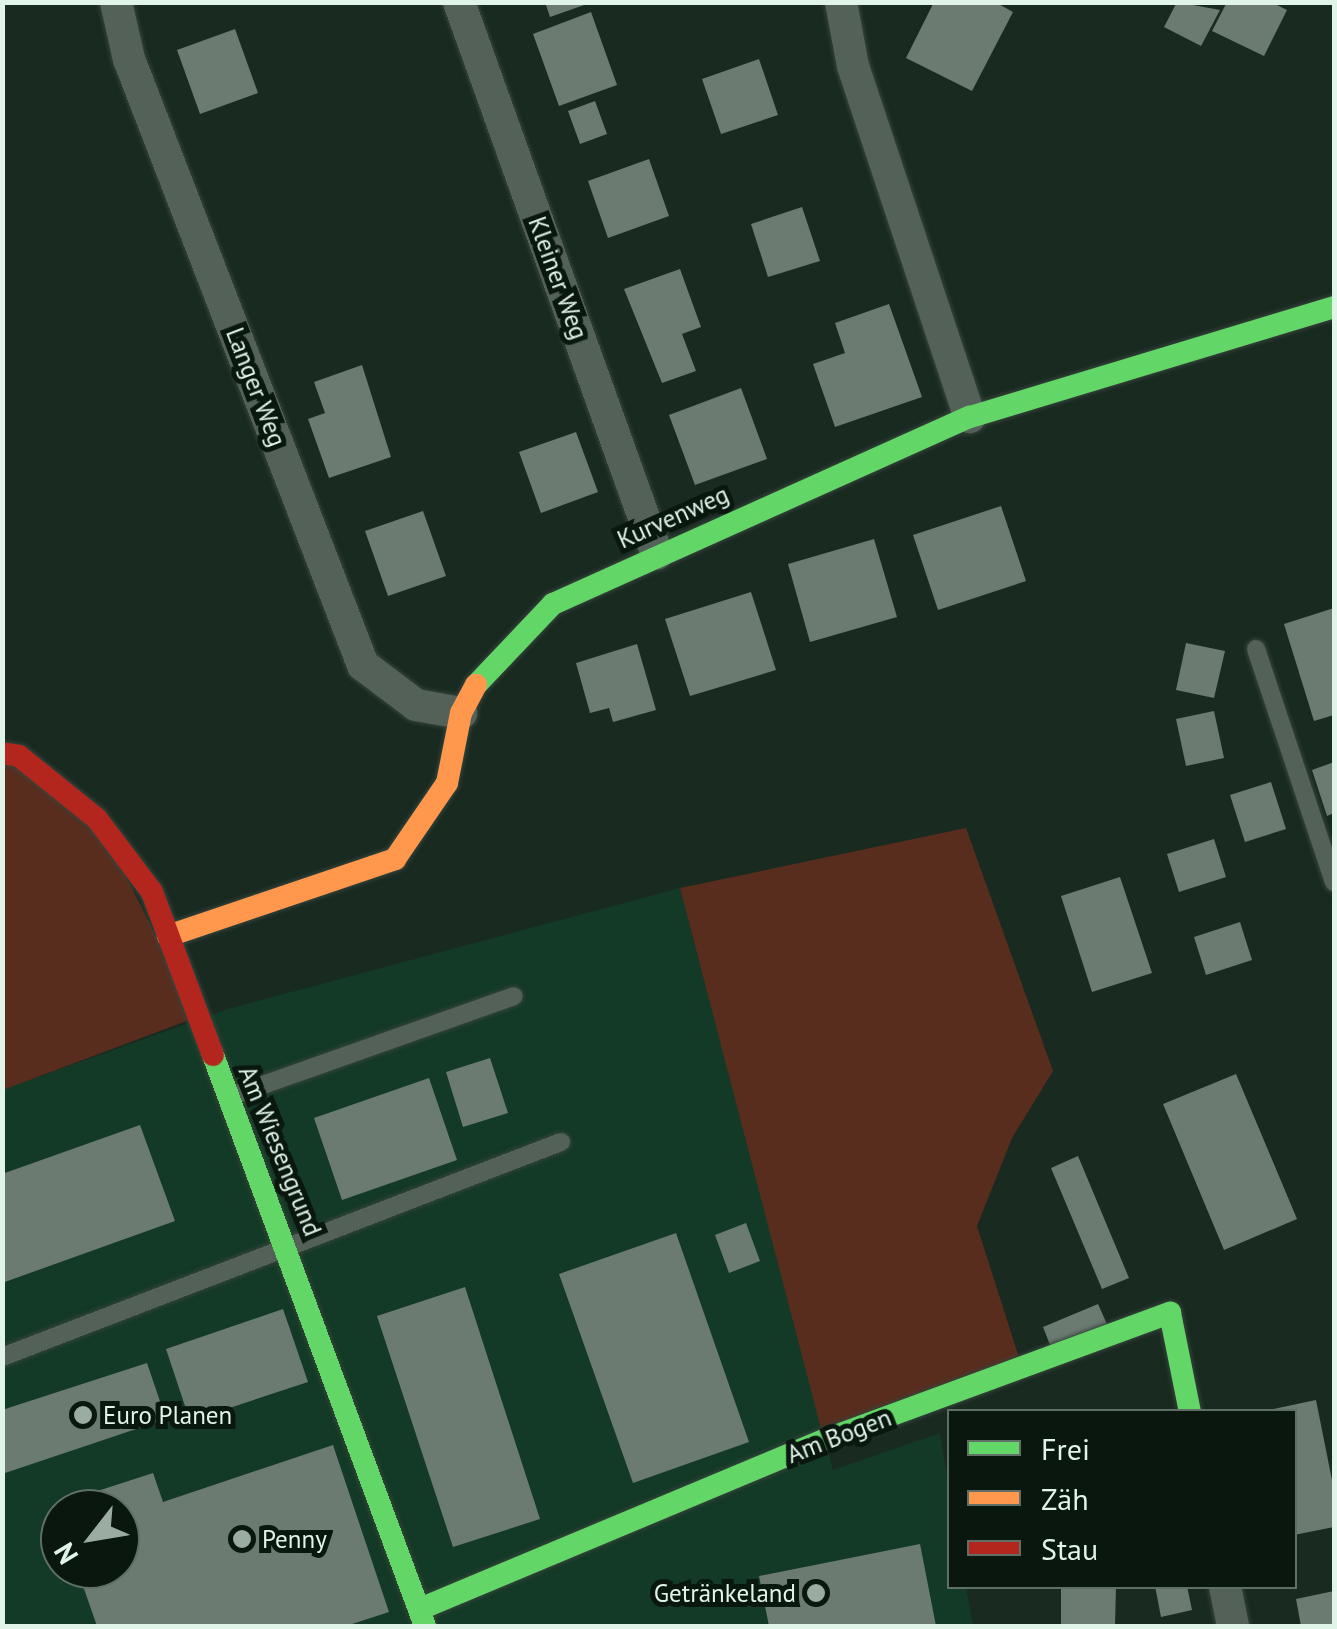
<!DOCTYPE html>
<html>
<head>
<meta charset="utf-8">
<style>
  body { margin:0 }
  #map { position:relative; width:1337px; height:1629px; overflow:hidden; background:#192a21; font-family:"PT Sans",sans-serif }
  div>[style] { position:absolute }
  .built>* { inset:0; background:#133a26 }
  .green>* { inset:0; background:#592d1e }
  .building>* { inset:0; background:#6c7b72 }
  .roads { filter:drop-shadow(0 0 2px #36443b) drop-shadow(0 0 2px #36443b) }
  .lane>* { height:18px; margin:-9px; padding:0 9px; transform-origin:9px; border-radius:9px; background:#546159 }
  .street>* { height:32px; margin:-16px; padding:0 16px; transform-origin:16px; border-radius:16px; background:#546159 }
  .fast>* { height:22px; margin:-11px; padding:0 11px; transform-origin:11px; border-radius:11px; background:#63d668 }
  .slow>* { height:22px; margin:-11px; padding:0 11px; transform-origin:11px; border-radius:11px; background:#ff974d }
  .jam>* { height:22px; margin:-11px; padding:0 11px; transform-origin:11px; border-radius:11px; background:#b3261e }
  .dots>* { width:28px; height:28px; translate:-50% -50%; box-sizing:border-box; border:5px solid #09170f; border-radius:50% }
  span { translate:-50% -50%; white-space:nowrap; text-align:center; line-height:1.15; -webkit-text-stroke:10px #09170f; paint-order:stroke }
  .street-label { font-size:25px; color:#e1f4e8 }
  .poi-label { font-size:25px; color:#e1f4e8 }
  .left { translate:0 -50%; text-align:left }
  .right { translate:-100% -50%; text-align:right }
  .frame { position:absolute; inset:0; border:5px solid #e1f4e8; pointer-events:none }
  .legend { position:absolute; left:947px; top:1409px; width:350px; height:180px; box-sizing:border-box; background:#09170f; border:2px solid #5f6f66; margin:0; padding:12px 18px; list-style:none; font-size:30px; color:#e1f4e8 }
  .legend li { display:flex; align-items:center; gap:20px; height:50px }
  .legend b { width:50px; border:2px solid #5f6f66 }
  .north { position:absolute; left:40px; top:1489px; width:100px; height:100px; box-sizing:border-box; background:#09170f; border:2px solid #5f6f66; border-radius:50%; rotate:239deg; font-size:28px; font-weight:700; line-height:40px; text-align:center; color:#e1f4e8 }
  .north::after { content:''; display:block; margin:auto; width:35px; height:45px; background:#9bada2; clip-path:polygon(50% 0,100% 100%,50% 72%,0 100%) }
</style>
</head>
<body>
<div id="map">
  <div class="built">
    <div style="clip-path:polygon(evenodd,680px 888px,833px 1470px,940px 1433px,949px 1488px,949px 1586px,966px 1587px,973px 1626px,3px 1626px,2px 1090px,228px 1009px,680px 888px,60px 1509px,120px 1509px,120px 1569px,60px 1569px,60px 1509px)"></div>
  </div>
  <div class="green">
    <div style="clip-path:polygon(3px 753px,97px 819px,197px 1017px,3px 1090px)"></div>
    <div style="clip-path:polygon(966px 828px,1053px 1071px,1012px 1138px,977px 1226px,1022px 1367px,824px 1440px,680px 888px)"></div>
  </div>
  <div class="building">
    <div style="clip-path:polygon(545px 2px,590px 2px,590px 3px,550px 17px)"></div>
    <div style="clip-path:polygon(934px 2px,995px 2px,1013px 12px,972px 91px,906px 58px)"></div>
    <div style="clip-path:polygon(1177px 2px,1220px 10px,1201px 46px,1164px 27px)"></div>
    <div style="clip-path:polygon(1227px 2px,1271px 2px,1287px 10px,1264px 56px,1212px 31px)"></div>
    <div style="clip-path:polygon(591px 12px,617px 85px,559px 106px,533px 34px)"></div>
    <div style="clip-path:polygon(235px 29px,258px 93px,200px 114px,177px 50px)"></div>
    <div style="clip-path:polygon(759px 59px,778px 115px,721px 134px,702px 79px)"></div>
    <div style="clip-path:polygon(595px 101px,607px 134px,580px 144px,568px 111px)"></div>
    <div style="clip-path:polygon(649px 159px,669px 216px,608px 238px,588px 181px)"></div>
    <div style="clip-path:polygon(802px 207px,820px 261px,768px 277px,751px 224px)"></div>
    <div style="clip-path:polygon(680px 269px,701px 327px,682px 334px,696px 371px,662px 383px,624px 289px)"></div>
    <div style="clip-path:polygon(889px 304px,922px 397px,835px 427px,813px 364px,845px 353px,835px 323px)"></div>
    <div style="clip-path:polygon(362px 365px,391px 457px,329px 478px,308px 419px,325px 413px,314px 382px)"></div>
    <div style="clip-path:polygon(741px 388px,767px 459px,695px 485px,669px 415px)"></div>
    <div style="clip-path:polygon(576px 432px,598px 492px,541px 513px,519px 452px)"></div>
    <div style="clip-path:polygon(1001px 506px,1026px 581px,938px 610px,913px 535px)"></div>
    <div style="clip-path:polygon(423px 511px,446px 576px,388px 596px,365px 531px)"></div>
    <div style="clip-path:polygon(874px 539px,897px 617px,810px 642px,788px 564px)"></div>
    <div style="clip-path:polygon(751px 592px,776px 670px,690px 696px,665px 619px)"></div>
    <div style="clip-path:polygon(1334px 608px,1334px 715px,1314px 721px,1284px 624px)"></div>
    <div style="clip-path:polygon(1186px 643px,1225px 651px,1214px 698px,1176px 690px)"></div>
    <div style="clip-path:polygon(637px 644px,656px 710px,613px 722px,609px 708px,590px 713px,576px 663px)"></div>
    <div style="clip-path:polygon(1214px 711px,1224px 758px,1186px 766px,1176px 719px)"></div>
    <div style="clip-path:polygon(1334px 762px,1334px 813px,1327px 816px,1312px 770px)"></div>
    <div style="clip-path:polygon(1271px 782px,1286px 829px,1245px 842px,1230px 795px)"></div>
    <div style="clip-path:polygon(1214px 839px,1226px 877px,1179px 892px,1167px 854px)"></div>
    <div style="clip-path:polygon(1120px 877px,1152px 973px,1092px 992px,1061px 896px)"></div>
    <div style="clip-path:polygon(1240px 922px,1252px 960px,1206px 975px,1194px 937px)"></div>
    <div style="clip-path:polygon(490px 1058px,508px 1113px,463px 1127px,446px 1072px)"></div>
    <div style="clip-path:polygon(1236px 1074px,1297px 1219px,1224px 1250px,1163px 1104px)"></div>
    <div style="clip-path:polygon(429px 1078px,457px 1160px,342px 1200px,314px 1118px)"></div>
    <div style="clip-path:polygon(140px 1125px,175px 1221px,2px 1283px,2px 1174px)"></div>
    <div style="clip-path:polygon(1078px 1156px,1129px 1278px,1102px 1289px,1051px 1168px)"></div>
    <div style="clip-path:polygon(746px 1223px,760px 1261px,729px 1273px,715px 1235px)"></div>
    <div style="clip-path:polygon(676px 1233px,749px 1442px,633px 1483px,559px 1274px)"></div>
    <div style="clip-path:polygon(465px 1287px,540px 1519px,453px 1547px,377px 1316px)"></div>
    <div style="clip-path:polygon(1098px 1304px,1110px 1331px,1054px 1355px,1043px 1327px)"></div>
    <div style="clip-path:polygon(283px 1309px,308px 1382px,190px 1421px,166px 1349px)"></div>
    <div style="clip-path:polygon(147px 1363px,166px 1419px,2px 1474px,2px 1410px)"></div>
    <div style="clip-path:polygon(1316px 1400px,1334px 1490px,1334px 1527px,1294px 1535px,1294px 1412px,1269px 1410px)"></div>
    <div style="clip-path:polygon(333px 1445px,389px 1612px,346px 1626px,97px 1626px,77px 1569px,120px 1569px,120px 1509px,83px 1509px,79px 1497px,153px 1473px,163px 1502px)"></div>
    <div style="clip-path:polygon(920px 1544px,936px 1626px,769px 1626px,759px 1576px)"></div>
    <div style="clip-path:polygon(1061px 1586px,1116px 1586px,1115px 1626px,1061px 1626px)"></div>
    <div style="clip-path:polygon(1155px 1586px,1187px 1586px,1192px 1610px,1161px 1617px)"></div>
    <div style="clip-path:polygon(1334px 1591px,1334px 1626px,1301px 1626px,1296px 1599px)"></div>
  </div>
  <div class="roads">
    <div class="lane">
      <div style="left:1256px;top:649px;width:246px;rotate:71.5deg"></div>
      <div style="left:229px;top:1097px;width:302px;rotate:-19.5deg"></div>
      <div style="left:2px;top:1357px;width:599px;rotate:-21.04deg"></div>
    </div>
    <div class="street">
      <div style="left:116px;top:2px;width:58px;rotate:77.2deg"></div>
      <div style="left:129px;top:59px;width:650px;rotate:68.89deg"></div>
      <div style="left:363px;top:665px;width:66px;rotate:37deg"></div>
      <div style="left:416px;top:705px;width:46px;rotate:10.1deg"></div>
      <div style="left:459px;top:2px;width:586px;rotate:70.27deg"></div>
      <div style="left:841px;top:2px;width:65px;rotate:79.4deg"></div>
      <div style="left:853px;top:66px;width:370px;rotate:71.6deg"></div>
      <div style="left:1225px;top:1586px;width:41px;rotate:78.7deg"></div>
    </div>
    <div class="fast">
      <div style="left:476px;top:685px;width:112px;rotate:-46.5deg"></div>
      <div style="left:553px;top:604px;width:457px;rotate:-24.2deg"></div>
      <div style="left:970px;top:417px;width:380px;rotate:-16.8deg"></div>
      <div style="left:213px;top:1055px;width:609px;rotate:69.63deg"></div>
      <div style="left:420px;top:1609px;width:438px;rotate:-22.7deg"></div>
      <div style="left:824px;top:1440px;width:369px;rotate:-20.2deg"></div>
      <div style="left:1170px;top:1313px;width:101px;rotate:78.6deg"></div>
    </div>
    <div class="slow">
      <div style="left:168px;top:936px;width:240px;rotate:-18.7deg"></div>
      <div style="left:395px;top:859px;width:92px;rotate:-55.6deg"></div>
      <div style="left:447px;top:783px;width:71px;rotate:-78.7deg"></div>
      <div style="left:461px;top:713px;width:32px;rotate:-62deg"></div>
    </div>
    <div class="jam">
      <div style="left:2px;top:753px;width:17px;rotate:10deg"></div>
      <div style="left:19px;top:756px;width:100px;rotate:38.9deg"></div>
      <div style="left:97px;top:819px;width:91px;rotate:53deg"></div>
      <div style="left:152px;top:892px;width:174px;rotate:69.5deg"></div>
    </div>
  </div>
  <div class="dots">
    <div style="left:83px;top:1415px;background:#9bada2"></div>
    <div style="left:242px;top:1539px;background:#9bada2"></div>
    <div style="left:816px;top:1593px;background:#9bada2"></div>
  </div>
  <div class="street-label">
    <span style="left:558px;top:278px;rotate:70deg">Kleiner Weg</span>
    <span style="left:256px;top:387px;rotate:69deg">Langer Weg</span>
    <span style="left:673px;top:517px;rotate:-24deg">Kurvenweg</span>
    <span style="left:280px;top:1151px;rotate:68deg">Am Wiesengrund</span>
    <span style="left:839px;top:1436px;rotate:-21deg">Am Bogen</span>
  </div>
  <div class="poi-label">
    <span class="left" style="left:103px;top:1415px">Euro Planen</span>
    <span class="left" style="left:262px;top:1539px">Penny</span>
    <span class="right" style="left:796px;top:1593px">Getränkeland</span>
  </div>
  <div class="frame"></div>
  <ul class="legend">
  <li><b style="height:12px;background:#63d668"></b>Frei</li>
  <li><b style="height:12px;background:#ff974d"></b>Zäh</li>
  <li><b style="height:12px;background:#b3261e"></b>Stau</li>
  </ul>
  <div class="north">N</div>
</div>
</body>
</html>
